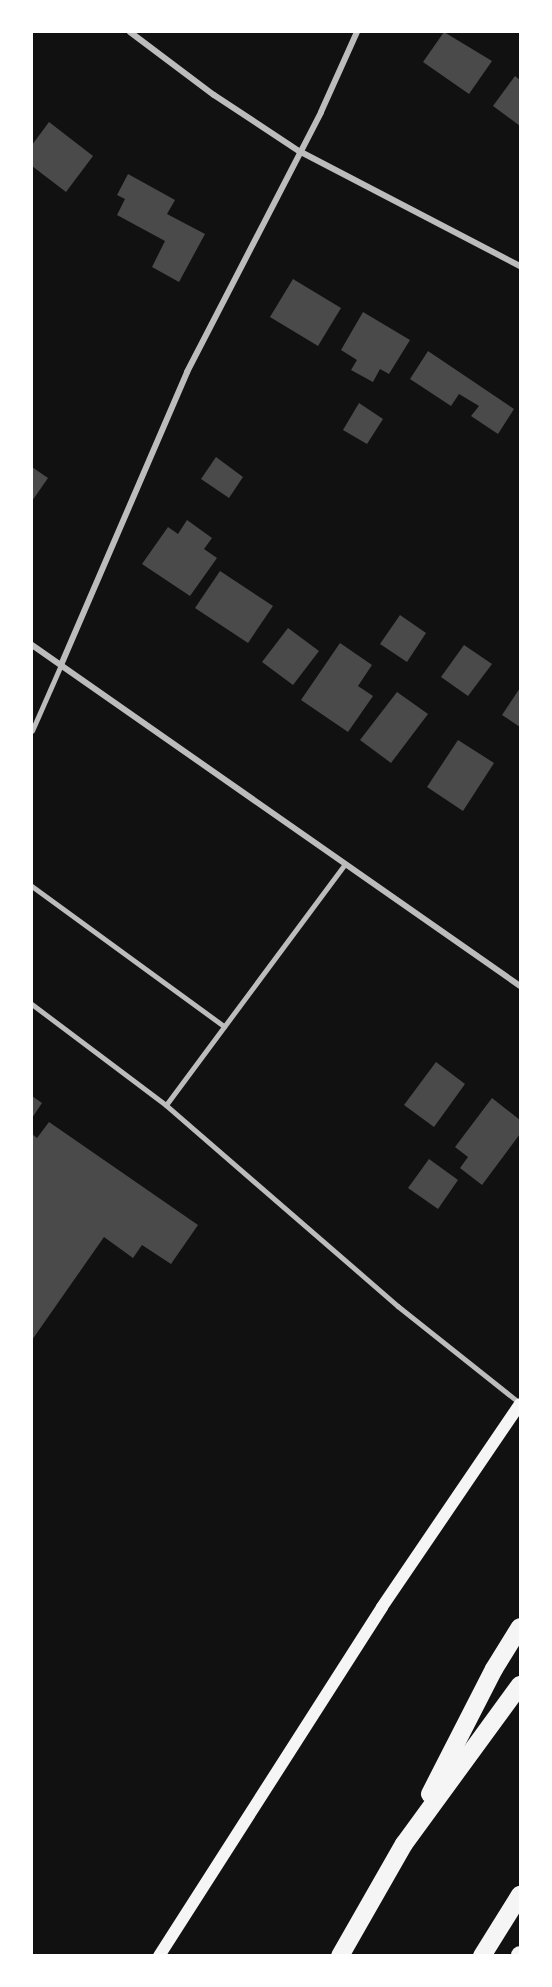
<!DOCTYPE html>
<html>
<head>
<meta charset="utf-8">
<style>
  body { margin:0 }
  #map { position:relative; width:552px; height:1987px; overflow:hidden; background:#111; font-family:Mulish,sans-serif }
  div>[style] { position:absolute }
  .building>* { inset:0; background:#4a4a4a }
  .service>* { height:4.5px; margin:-2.25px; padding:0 2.25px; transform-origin:2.25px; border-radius:2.25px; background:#bcbcbc }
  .minor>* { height:6px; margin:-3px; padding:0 3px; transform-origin:3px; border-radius:3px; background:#bcbcbc }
  .secondary>* { height:12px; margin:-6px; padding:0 6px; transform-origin:6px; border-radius:6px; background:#f5f5f5 }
  .motorway>* { height:18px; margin:-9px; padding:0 9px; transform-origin:9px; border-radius:9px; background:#f5f5f5 }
  span { translate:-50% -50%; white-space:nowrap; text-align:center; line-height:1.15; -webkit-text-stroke:4.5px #fff; paint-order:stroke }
  .frame { position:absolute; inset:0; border:33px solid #fff; pointer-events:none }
</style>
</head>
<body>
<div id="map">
  <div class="building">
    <div style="clip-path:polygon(444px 32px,492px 61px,469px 94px,423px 62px)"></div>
    <div style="clip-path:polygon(515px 76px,520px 80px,520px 126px,493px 106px)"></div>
    <div style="clip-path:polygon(49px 122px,93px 156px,66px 192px,32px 166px,32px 145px)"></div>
    <div style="clip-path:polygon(128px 174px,175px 200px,167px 214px,205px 234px,179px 282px,152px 267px,165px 241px,117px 215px,125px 199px,117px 195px)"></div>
    <div style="clip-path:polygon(293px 279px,341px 308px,318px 346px,270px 317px)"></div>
    <div style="clip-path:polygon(363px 312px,410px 340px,389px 374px,380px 369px,373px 382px,351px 370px,357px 360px,341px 350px)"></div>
    <div style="clip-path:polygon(428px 351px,514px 409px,498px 434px,471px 416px,479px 406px,459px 394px,451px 406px,410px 379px)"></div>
    <div style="clip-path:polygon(359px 403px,383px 419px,367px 444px,343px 430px)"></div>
    <div style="clip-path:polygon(216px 457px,243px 477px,229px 498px,201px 479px)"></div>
    <div style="clip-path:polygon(32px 467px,48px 478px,32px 501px)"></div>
    <div style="clip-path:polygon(187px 520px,212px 538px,204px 549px,217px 558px,190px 596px,142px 564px,168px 527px,178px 534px)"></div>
    <div style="clip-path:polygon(220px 571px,273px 606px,248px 643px,195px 608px)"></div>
    <div style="clip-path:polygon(400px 615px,426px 633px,407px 662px,380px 644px)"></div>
    <div style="clip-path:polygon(288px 628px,319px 651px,293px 685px,262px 662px)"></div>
    <div style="clip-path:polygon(340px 643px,372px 665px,358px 686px,373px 696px,348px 732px,301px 700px)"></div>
    <div style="clip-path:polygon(464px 645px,492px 664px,468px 696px,441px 677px)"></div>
    <div style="clip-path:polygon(520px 688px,520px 727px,502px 715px)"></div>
    <div style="clip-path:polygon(397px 692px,428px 714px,391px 763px,360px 740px)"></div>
    <div style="clip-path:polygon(458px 740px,494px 763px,463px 811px,427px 787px)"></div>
    <div style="clip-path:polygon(436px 1062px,465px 1084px,434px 1127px,404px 1105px)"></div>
    <div style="clip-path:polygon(32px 1096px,42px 1103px,32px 1118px)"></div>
    <div style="clip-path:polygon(492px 1098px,520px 1120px,520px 1134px,482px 1185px,460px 1168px,468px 1157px,455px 1147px)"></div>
    <div style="clip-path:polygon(49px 1122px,198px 1225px,171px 1264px,142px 1245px,133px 1258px,104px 1237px,32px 1340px,32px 1134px,37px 1138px)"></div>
    <div style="clip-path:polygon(429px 1159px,458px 1180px,438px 1209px,408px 1188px)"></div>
  </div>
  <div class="service">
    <div style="left:32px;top:731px;width:72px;rotate:-66.3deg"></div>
    <div style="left:32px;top:886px;width:238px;rotate:36.1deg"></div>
    <div style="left:32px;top:1004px;width:168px;rotate:37deg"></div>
    <div style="left:166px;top:1105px;width:300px;rotate:-53.4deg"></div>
    <div style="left:166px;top:1105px;width:307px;rotate:40.9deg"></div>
    <div style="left:398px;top:1306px;width:156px;rotate:38.5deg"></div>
  </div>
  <div class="minor">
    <div style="left:130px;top:32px;width:105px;rotate:36.9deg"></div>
    <div style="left:214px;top:95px;width:102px;rotate:33.4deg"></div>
    <div style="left:299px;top:151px;width:249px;rotate:27.5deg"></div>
    <div style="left:32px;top:645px;width:595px;rotate:34.94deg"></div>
    <div style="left:61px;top:665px;width:319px;rotate:-66.7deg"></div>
    <div style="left:187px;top:372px;width:292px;rotate:-62.7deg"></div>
    <div style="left:321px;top:112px;width:88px;rotate:-65.8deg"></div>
  </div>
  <div class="secondary">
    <div style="left:159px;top:1956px;width:414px;rotate:-57.4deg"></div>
    <div style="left:382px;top:1607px;width:245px;rotate:-55.8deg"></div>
  </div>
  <div class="motorway">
    <div style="left:430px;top:1794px;width:140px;rotate:-62.9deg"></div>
    <div style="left:494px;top:1669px;width:49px;rotate:-58.2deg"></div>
    <div style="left:340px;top:1956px;width:129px;rotate:-60.3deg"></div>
    <div style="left:404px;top:1844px;width:197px;rotate:-53.9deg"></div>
    <div style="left:482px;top:1956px;width:72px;rotate:-58.1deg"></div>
    <div style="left:520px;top:1956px;width:1px;rotate:-90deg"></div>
  </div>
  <div class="frame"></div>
</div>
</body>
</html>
